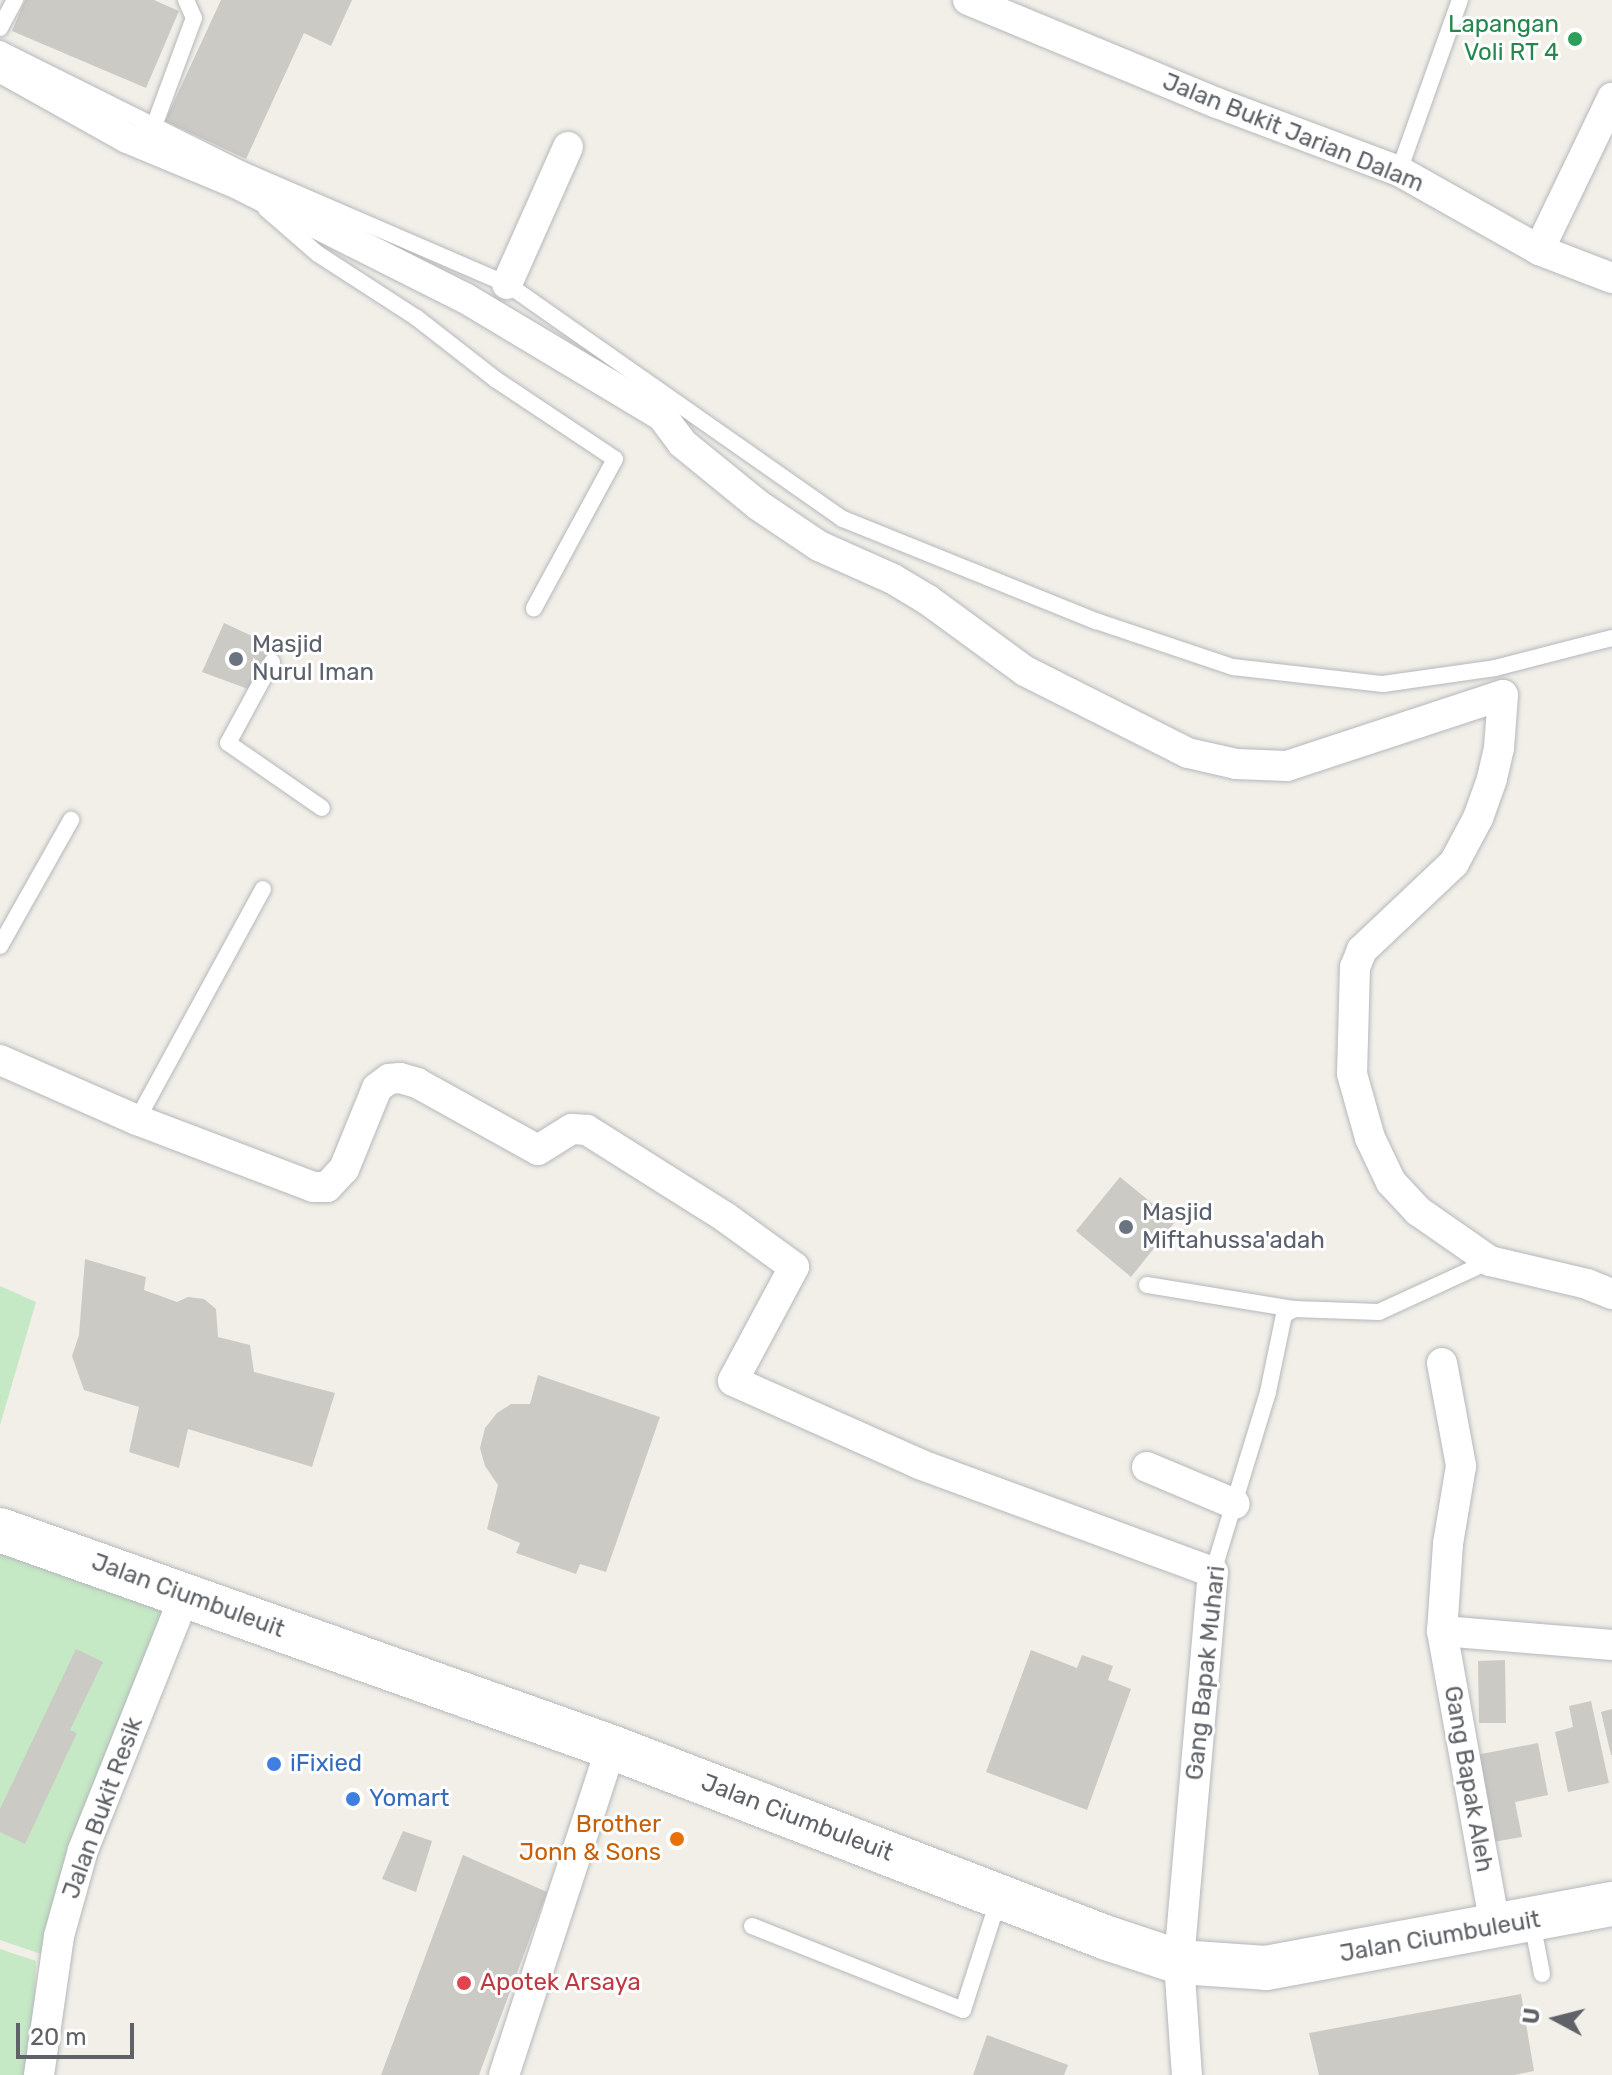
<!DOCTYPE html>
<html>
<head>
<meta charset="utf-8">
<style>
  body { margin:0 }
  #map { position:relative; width:1612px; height:2075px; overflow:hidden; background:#f1efe8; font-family:Rubik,sans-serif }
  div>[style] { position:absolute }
  .green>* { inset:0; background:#c5e8c5 }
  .building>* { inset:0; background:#cccac5 }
  .roads { filter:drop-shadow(0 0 2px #b5b8bc) drop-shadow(0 0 2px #b5b8bc) }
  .lane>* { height:16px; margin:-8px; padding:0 8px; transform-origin:8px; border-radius:8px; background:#fff }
  .street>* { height:30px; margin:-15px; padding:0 15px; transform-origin:15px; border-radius:15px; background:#fff }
  .secondary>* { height:44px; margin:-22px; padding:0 22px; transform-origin:22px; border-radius:22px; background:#fff }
  .dots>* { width:22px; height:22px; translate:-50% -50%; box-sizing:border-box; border:4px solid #fff; border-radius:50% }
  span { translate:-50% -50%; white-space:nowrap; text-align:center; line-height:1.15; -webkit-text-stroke:6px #fff; paint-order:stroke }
  .leisure-label { font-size:24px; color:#27864d }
  .right { translate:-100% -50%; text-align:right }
  .street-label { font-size:24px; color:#5f6368 }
  .worship-label { font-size:24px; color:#5b616d }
  .left { translate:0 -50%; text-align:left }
  .shop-label { font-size:24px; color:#366cbe }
  .food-label { font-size:24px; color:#c56008 }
  .health-label { font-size:24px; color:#be3a42 }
  .north { position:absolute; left:1516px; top:1979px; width:80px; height:80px; -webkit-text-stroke:6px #fff; paint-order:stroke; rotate:277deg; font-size:22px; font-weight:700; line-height:32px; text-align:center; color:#5f6368 }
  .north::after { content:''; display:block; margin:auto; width:28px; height:36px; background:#5f6368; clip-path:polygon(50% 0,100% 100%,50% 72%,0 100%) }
  .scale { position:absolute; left:16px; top:2023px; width:118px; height:36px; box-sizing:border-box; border:4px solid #5f6368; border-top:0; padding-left:10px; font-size:24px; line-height:28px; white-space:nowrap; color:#5f6368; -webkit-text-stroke:6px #fff; paint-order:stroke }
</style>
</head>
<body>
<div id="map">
  <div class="green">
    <div style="clip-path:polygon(0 1286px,36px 1302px,0 1425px)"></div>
    <div style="clip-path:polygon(0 1545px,166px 1600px,44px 1955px,0 1940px)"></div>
    <div style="clip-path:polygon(0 1949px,36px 1961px,32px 2075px,0 2075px)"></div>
  </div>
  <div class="building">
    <div style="clip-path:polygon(25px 0,154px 0,179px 11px,146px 88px,12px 31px)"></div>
    <div style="clip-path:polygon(221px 0,352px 0,331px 46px,304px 33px,246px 159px,165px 121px)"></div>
    <div style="clip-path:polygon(224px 623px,272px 645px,248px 689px,202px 672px)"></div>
    <div style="clip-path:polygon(1120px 1177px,1175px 1222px,1131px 1277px,1076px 1231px)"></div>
    <div style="clip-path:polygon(85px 1259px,146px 1277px,144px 1290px,177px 1302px,188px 1297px,204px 1299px,216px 1309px,218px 1337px,250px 1345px,254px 1372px,335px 1393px,312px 1467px,188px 1429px,179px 1468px,129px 1452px,139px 1407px,84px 1390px,72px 1356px,79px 1335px)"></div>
    <div style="clip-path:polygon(538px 1375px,660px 1417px,606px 1572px,580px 1564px,576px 1574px,516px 1553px,520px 1543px,487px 1529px,498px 1485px,485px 1466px,480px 1448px,485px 1428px,497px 1413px,511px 1404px,530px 1404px)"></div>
    <div style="clip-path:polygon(76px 1649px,103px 1662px,70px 1730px,77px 1733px,25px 1844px,0 1832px,0 1809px)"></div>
    <div style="clip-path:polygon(1031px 1650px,1077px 1668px,1082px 1655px,1099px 1661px,1113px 1666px,1108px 1680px,1131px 1689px,1087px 1810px,986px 1772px)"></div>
    <div style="clip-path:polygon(1505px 1660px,1506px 1723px,1479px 1723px,1478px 1661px)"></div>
    <div style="clip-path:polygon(1591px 1701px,1609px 1783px,1568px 1792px,1555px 1732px,1573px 1727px,1569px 1706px)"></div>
    <div style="clip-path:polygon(1612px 1709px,1612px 1755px,1611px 1755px,1601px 1712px)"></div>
    <div style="clip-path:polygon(1538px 1743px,1548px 1795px,1515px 1802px,1522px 1837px,1493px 1842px,1476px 1755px)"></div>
    <div style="clip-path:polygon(403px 1831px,432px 1841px,416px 1892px,382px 1879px)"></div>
    <div style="clip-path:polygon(463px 1855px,547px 1892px,479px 2075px,381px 2075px)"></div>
    <div style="clip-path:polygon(1521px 1994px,1534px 2071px,1514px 2075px,1319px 2075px,1309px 2033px)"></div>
    <div style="clip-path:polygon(987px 2035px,1068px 2065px,1064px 2075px,973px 2075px)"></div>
  </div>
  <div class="roads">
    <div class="lane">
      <div style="left:0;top:28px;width:32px;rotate:-62deg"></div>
      <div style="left:0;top:49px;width:271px;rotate:26.5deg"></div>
      <div style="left:243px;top:170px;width:288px;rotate:23.4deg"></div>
      <div style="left:507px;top:284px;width:410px;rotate:35deg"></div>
      <div style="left:843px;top:519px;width:273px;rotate:22deg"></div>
      <div style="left:1096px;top:621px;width:145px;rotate:18.6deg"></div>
      <div style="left:1233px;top:667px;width:151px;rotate:6.5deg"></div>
      <div style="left:1383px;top:684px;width:113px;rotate:-8.1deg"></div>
      <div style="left:1495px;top:668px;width:121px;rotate:-14.4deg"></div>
      <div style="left:154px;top:126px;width:115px;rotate:-69.7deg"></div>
      <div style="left:194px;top:18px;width:20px;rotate:-114deg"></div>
      <div style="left:1399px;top:171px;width:182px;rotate:-70.4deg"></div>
      <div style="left:266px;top:209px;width:69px;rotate:40.9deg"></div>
      <div style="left:318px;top:254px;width:118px;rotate:32.9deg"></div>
      <div style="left:417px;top:318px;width:99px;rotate:38deg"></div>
      <div style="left:495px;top:379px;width:144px;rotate:33.7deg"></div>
      <div style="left:615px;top:459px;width:170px;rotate:118.5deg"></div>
      <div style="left:272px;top:662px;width:92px;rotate:118.5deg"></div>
      <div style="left:228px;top:743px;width:114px;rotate:34.7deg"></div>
      <div style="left:0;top:946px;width:145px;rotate:-60.6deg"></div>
      <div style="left:137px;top:1120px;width:263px;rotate:-61.4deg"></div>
      <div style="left:1147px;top:1285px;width:149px;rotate:9.3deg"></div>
      <div style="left:1213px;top:1572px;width:188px;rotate:-73deg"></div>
      <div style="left:1268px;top:1392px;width:79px;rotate:-78.3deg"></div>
      <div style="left:1284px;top:1315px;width:12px;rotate:-31deg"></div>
      <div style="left:1294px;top:1309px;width:85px;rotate:2deg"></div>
      <div style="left:1379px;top:1312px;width:122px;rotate:-24.7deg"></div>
      <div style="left:1532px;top:1922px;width:53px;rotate:79.1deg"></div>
      <div style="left:752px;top:1926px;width:227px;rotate:21.7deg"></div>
      <div style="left:963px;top:2010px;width:118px;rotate:-72.2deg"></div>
    </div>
    <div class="street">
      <div style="left:968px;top:0;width:269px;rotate:22.5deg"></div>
      <div style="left:1217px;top:103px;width:194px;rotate:20.5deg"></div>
      <div style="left:1399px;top:171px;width:161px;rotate:29.4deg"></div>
      <div style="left:1539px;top:250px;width:78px;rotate:21deg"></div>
      <div style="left:0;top:67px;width:145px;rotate:29.2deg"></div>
      <div style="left:127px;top:138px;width:120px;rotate:22.5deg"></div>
      <div style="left:238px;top:184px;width:254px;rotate:26.7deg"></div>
      <div style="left:465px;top:298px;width:230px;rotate:30.9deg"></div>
      <div style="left:662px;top:416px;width:34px;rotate:53deg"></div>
      <div style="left:682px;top:443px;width:98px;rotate:39.2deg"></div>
      <div style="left:758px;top:505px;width:73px;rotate:33.9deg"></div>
      <div style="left:819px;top:546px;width:81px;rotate:24deg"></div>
      <div style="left:893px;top:579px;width:41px;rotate:31deg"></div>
      <div style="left:928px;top:600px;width:120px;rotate:36.2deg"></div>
      <div style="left:1025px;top:671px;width:182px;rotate:26.7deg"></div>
      <div style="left:1188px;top:753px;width:49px;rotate:12.9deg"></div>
      <div style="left:1236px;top:764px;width:51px;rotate:2.2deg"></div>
      <div style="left:1287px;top:766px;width:227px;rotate:-18.2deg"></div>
      <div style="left:1503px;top:695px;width:53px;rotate:94.3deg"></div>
      <div style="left:1499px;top:748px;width:32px;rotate:103deg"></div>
      <div style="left:1492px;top:779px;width:41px;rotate:109.7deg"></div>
      <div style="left:1478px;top:818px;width:51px;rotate:118.1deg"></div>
      <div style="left:1454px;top:863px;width:127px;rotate:136.6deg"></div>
      <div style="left:1362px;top:950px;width:18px;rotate:112deg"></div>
      <div style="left:1355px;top:967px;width:107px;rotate:91.6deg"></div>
      <div style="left:1352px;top:1074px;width:66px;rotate:74.3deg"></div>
      <div style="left:1370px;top:1138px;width:49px;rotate:64.5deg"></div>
      <div style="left:1391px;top:1182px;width:40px;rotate:47deg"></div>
      <div style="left:1418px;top:1211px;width:88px;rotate:34.8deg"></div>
      <div style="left:1490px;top:1261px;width:100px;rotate:13.3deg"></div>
      <div style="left:1587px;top:1284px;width:27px;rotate:22deg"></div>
      <div style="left:1539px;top:250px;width:169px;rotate:-64.3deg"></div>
      <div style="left:507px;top:284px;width:150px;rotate:-66deg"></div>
      <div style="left:0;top:1060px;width:150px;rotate:23.7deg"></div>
      <div style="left:137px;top:1120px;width:188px;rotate:20.8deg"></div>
      <div style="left:313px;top:1187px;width:14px"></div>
      <div style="left:327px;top:1187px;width:25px;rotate:-47deg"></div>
      <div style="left:344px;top:1169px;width:87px;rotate:-67.8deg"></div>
      <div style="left:377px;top:1088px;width:15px;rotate:-37deg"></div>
      <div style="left:389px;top:1079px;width:11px;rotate:-5deg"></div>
      <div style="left:400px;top:1078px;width:18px;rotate:16deg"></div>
      <div style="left:417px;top:1083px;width:138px;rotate:29deg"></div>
      <div style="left:538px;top:1150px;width:40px;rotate:-32deg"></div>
      <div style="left:572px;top:1129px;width:15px;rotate:4deg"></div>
      <div style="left:587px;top:1130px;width:163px;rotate:32.2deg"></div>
      <div style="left:725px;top:1217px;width:85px;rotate:35.9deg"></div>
      <div style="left:794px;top:1267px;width:129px;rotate:118.2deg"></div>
      <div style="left:733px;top:1381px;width:204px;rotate:24deg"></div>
      <div style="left:919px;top:1464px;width:313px;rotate:20.2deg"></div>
      <div style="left:1213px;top:1572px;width:391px;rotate:95deg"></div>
      <div style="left:1179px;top:1962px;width:113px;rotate:86deg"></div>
      <div style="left:1442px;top:1363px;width:105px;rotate:79.5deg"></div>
      <div style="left:1461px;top:1466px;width:79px;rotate:99.5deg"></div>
      <div style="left:1448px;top:1544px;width:87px;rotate:93.9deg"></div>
      <div style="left:1442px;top:1631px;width:171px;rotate:4.7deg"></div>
      <div style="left:1147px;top:1467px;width:95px;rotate:22.8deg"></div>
      <div style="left:1442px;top:1631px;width:301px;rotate:79.8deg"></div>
      <div style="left:39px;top:2075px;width:140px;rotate:-81.8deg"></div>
      <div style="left:59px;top:1936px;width:89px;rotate:-74.4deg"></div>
      <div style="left:83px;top:1850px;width:275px;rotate:-68.2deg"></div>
      <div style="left:504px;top:2075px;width:345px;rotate:-71.9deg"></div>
    </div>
    <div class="secondary">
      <div style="left:0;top:1530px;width:648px;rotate:19.55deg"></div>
      <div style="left:611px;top:1747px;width:532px;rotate:21.06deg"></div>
      <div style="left:1107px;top:1938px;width:76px;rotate:18.4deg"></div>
      <div style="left:1179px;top:1962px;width:87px;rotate:3.9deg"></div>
      <div style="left:1266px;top:1968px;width:352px;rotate:-10.5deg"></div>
    </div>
  </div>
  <div class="dots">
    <div style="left:1575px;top:39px;background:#2e9e5b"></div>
    <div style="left:236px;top:659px;background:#6b7280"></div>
    <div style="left:1126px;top:1227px;background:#6b7280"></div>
    <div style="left:274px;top:1764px;background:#3f7fe0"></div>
    <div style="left:353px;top:1799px;background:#3f7fe0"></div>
    <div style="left:677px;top:1839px;background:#e8710a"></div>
    <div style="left:464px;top:1983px;background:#e0444e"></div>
  </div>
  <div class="leisure-label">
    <span class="right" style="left:1559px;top:39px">Lapangan<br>Voli RT 4</span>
  </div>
  <div class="street-label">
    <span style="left:1293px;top:133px;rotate:22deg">Jalan Bukit Jarian Dalam</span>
    <span style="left:188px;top:1596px;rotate:20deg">Jalan Ciumbuleuit</span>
    <span style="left:1206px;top:1673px;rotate:-84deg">Gang Bapak Muhari</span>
    <span style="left:1468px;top:1779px;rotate:80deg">Gang Bapak Aleh</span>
    <span style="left:103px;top:1808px;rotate:-70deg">Jalan Bukit Resik</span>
    <span style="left:797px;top:1818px;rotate:21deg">Jalan Ciumbuleuit</span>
    <span style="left:1440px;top:1937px;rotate:-10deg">Jalan Ciumbuleuit</span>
  </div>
  <div class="worship-label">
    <span class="left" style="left:252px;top:659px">Masjid<br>Nurul Iman</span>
    <span class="left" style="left:1142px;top:1227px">Masjid<br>Miftahussa'adah</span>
  </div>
  <div class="shop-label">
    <span class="left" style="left:290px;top:1764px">iFixied</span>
    <span class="left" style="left:369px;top:1799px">Yomart</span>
  </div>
  <div class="food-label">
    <span class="right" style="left:661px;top:1839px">Brother<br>Jonn &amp; Sons</span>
  </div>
  <div class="health-label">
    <span class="left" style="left:480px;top:1983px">Apotek Arsaya</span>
  </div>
  <div class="north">U</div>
  <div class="scale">20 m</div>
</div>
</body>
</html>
